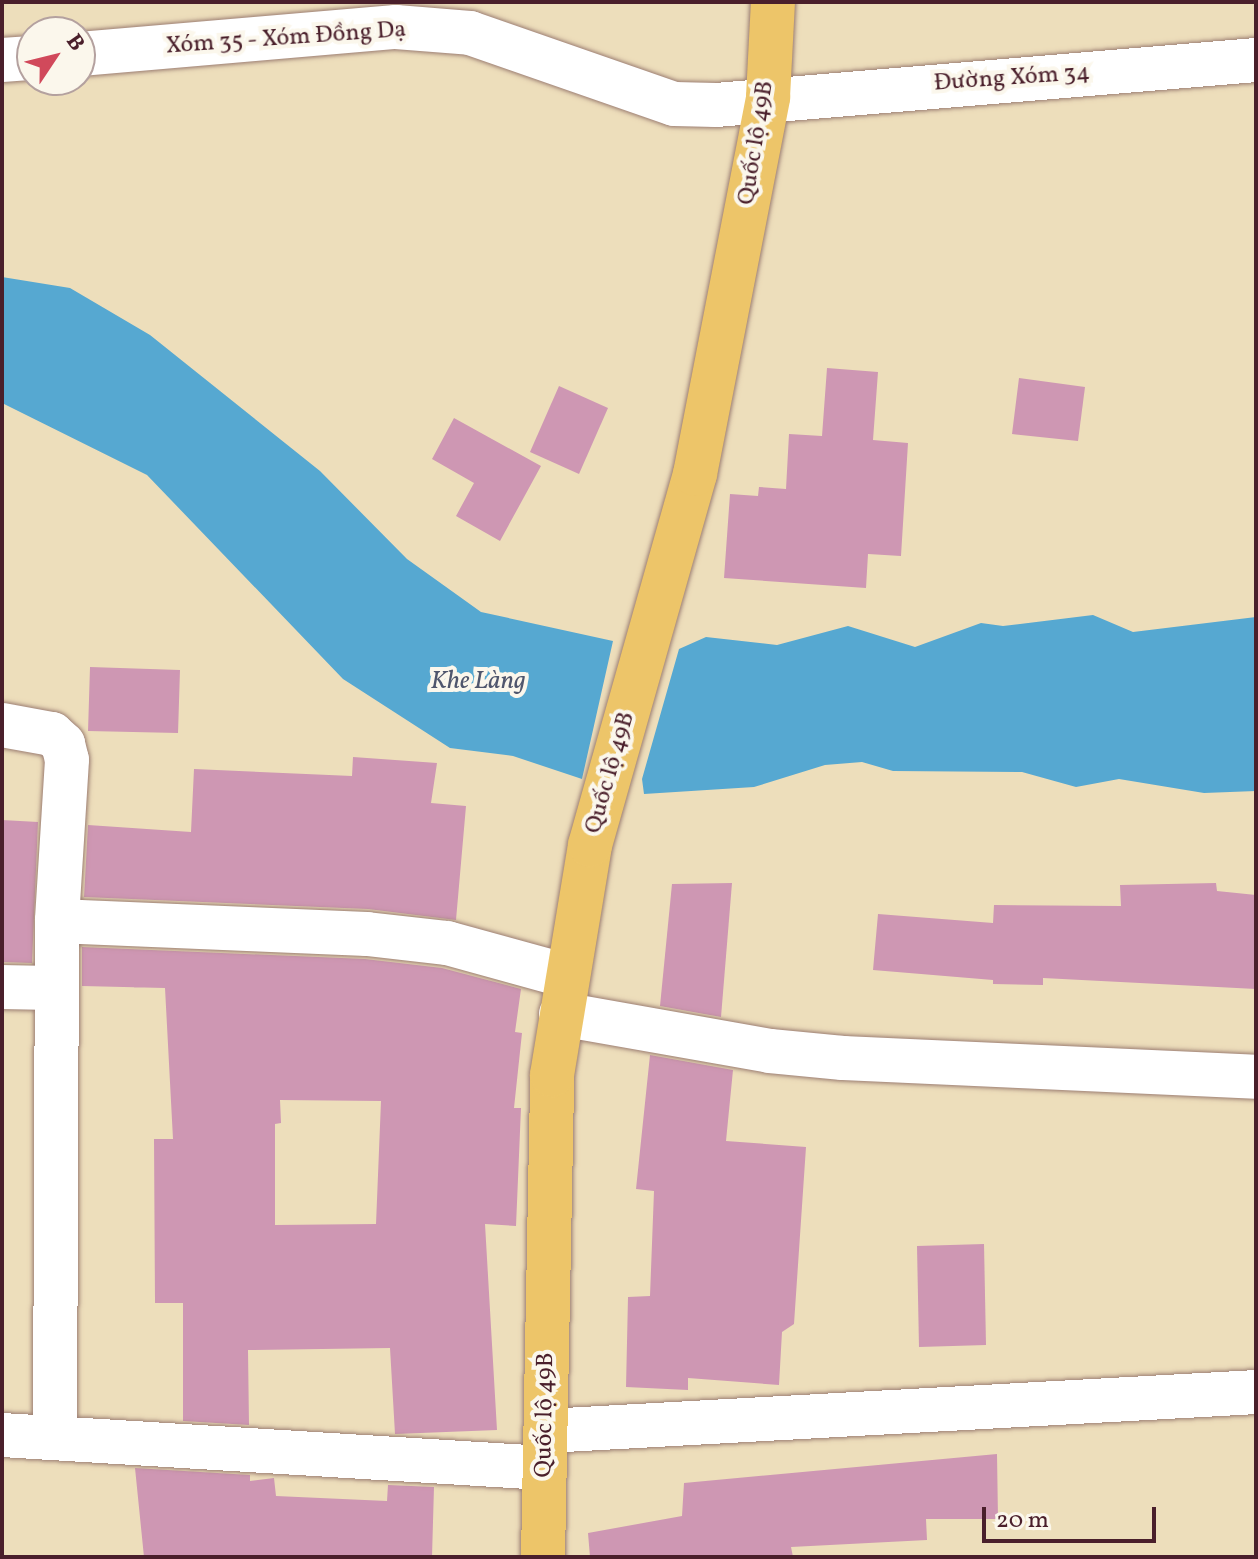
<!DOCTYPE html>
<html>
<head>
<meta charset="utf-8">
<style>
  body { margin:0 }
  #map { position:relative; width:1258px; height:1559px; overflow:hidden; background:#eddebb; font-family:Vollkorn,serif }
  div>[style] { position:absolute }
  .water>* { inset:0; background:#56a8d1 }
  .building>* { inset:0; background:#ce97b3 }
  .roads { filter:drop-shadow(0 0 2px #9c7e73) drop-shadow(0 0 2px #9c7e73) }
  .street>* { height:44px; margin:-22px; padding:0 22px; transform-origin:22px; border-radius:22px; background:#fff }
  .primary>* { height:44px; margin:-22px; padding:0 22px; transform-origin:22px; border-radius:22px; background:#edc569 }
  span { translate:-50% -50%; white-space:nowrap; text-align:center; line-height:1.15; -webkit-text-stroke:8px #fbf7ec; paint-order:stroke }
  .street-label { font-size:24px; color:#4a1f2b }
  .water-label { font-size:26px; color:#4f566d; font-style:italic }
  .frame { position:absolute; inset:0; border:4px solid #4a1f2b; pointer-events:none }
  .north { position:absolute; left:16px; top:16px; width:80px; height:80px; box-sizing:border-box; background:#fbf7ec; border:2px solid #b4a19f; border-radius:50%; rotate:55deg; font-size:22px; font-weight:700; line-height:32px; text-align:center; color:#4a1f2b }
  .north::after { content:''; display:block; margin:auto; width:28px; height:36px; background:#d1495b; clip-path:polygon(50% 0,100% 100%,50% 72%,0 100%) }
  .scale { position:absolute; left:982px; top:1507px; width:174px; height:36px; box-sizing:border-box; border:4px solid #4a1f2b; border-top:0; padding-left:10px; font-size:24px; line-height:28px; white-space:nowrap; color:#4a1f2b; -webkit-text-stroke:6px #fbf7ec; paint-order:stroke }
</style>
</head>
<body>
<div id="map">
  <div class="water">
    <div style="clip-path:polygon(2px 277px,70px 288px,150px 335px,320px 471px,407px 559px,481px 612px,613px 641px,582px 779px,513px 756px,450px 748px,343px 679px,147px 475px,2px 403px)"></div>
    <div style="clip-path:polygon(1093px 615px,1133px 632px,1256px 617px,1256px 791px,1204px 793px,1119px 779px,1076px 787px,1022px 772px,893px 771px,862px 762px,825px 765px,754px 787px,644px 794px,642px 779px,679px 649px,706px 637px,777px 645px,848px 626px,915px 647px,981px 623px,1003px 626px)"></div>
  </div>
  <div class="building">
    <div style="clip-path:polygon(827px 368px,878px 372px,873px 440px,908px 443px,901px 556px,868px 554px,866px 588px,724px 578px,730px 494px,758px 496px,759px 487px,786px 489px,789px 434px,822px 436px)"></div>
    <div style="clip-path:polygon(1019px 378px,1085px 387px,1078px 441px,1012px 434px)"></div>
    <div style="clip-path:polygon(559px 386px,608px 408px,579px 474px,530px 452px)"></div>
    <div style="clip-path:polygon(454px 418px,541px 466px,500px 541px,456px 516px,474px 483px,432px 459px)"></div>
    <div style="clip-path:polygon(90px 667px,180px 670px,178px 733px,88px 731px)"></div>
    <div style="clip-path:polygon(353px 757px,437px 763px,431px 803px,466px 806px,456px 920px,368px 909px,84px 897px,88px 825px,191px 832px,194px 769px,352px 776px)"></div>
    <div style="clip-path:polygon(2px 820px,38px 822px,32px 963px,2px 962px)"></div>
    <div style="clip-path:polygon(732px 883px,721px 1017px,660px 1006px,672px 884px)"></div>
    <div style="clip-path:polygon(1216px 883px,1217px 891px,1256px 895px,1256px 989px,1043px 978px,1043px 985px,993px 984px,993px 980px,873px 970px,878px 914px,993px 923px,994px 905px,1121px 906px,1120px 885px)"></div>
    <div style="clip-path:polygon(evenodd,82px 947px,365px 959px,442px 968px,521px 989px,515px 1032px,522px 1033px,514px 1108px,521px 1108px,516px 1226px,485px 1224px,497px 1430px,395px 1434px,390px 1348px,248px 1350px,249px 1425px,183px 1421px,183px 1303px,155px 1303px,154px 1139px,173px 1139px,165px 988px,82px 986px,82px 947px,280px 1100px,381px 1101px,376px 1224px,275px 1225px,275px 1124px,281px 1123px,280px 1100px)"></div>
    <div style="clip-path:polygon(650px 1055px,733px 1070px,726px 1141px,806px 1147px,794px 1324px,782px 1332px,779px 1385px,688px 1378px,688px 1390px,626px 1387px,628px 1297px,650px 1296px,654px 1191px,636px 1189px)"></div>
    <div style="clip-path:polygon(984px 1244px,986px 1345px,919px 1347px,917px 1246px)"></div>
    <div style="clip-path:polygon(997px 1454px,998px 1519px,926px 1519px,927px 1540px,791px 1547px,793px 1557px,590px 1557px,588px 1533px,682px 1516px,684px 1483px)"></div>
    <div style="clip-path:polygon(135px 1468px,250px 1475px,250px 1481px,274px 1478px,276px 1496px,387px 1501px,388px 1485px,434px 1487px,432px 1557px,144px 1557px)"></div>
  </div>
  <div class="roads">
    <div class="street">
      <div style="left:80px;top:54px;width:317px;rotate:-4.9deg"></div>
      <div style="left:396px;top:27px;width:74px;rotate:4.6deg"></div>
      <div style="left:470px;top:33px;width:216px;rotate:19.2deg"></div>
      <div style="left:674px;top:104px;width:42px;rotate:1.4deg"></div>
      <div style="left:716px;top:105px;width:542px;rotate:-4.76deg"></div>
      <div style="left:2px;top:60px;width:30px;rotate:-4deg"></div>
      <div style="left:2px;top:725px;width:51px;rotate:10.2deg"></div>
      <div style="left:52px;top:734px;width:15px;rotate:42deg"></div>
      <div style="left:63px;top:744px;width:16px;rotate:76deg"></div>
      <div style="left:67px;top:760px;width:161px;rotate:93.6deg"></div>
      <div style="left:57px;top:921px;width:514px;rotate:90.22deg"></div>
      <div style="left:57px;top:921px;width:310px;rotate:2.4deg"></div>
      <div style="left:367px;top:934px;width:81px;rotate:6.4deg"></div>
      <div style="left:447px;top:943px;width:124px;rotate:15.4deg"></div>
      <div style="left:2px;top:987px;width:54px;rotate:1.1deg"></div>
      <div style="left:561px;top:1014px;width:212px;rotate:10deg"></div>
      <div style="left:770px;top:1051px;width:73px;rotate:5.5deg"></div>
      <div style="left:843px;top:1058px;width:413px;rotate:2.6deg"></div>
      <div style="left:546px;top:1431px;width:711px;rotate:-3.14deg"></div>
      <div style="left:2px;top:1435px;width:544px;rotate:3.48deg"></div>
    </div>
    <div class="primary">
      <div style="left:543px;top:1557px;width:482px;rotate:-88.9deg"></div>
      <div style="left:552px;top:1075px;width:233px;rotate:-80.6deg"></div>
      <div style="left:590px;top:845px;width:386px;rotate:-74.2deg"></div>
      <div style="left:695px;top:474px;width:384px;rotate:-79deg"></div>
      <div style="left:768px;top:97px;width:95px;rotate:-87deg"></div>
    </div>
  </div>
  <div class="street-label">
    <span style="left:286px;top:39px;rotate:-4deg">Xóm 35 - Xóm Đồng Dạ</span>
    <span style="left:1012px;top:79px;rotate:-4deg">Đường Xóm 34</span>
    <span style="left:757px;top:143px;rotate:-81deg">Quốc lộ 49B</span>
    <span style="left:611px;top:773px;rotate:-74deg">Quốc lộ 49B</span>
    <span style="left:546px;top:1415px;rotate:-89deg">Quốc lộ 49B</span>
  </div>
  <div class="water-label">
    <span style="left:478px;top:682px">Khe Làng</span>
  </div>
  <div class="frame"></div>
  <div class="north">B</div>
  <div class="scale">20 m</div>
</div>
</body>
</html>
